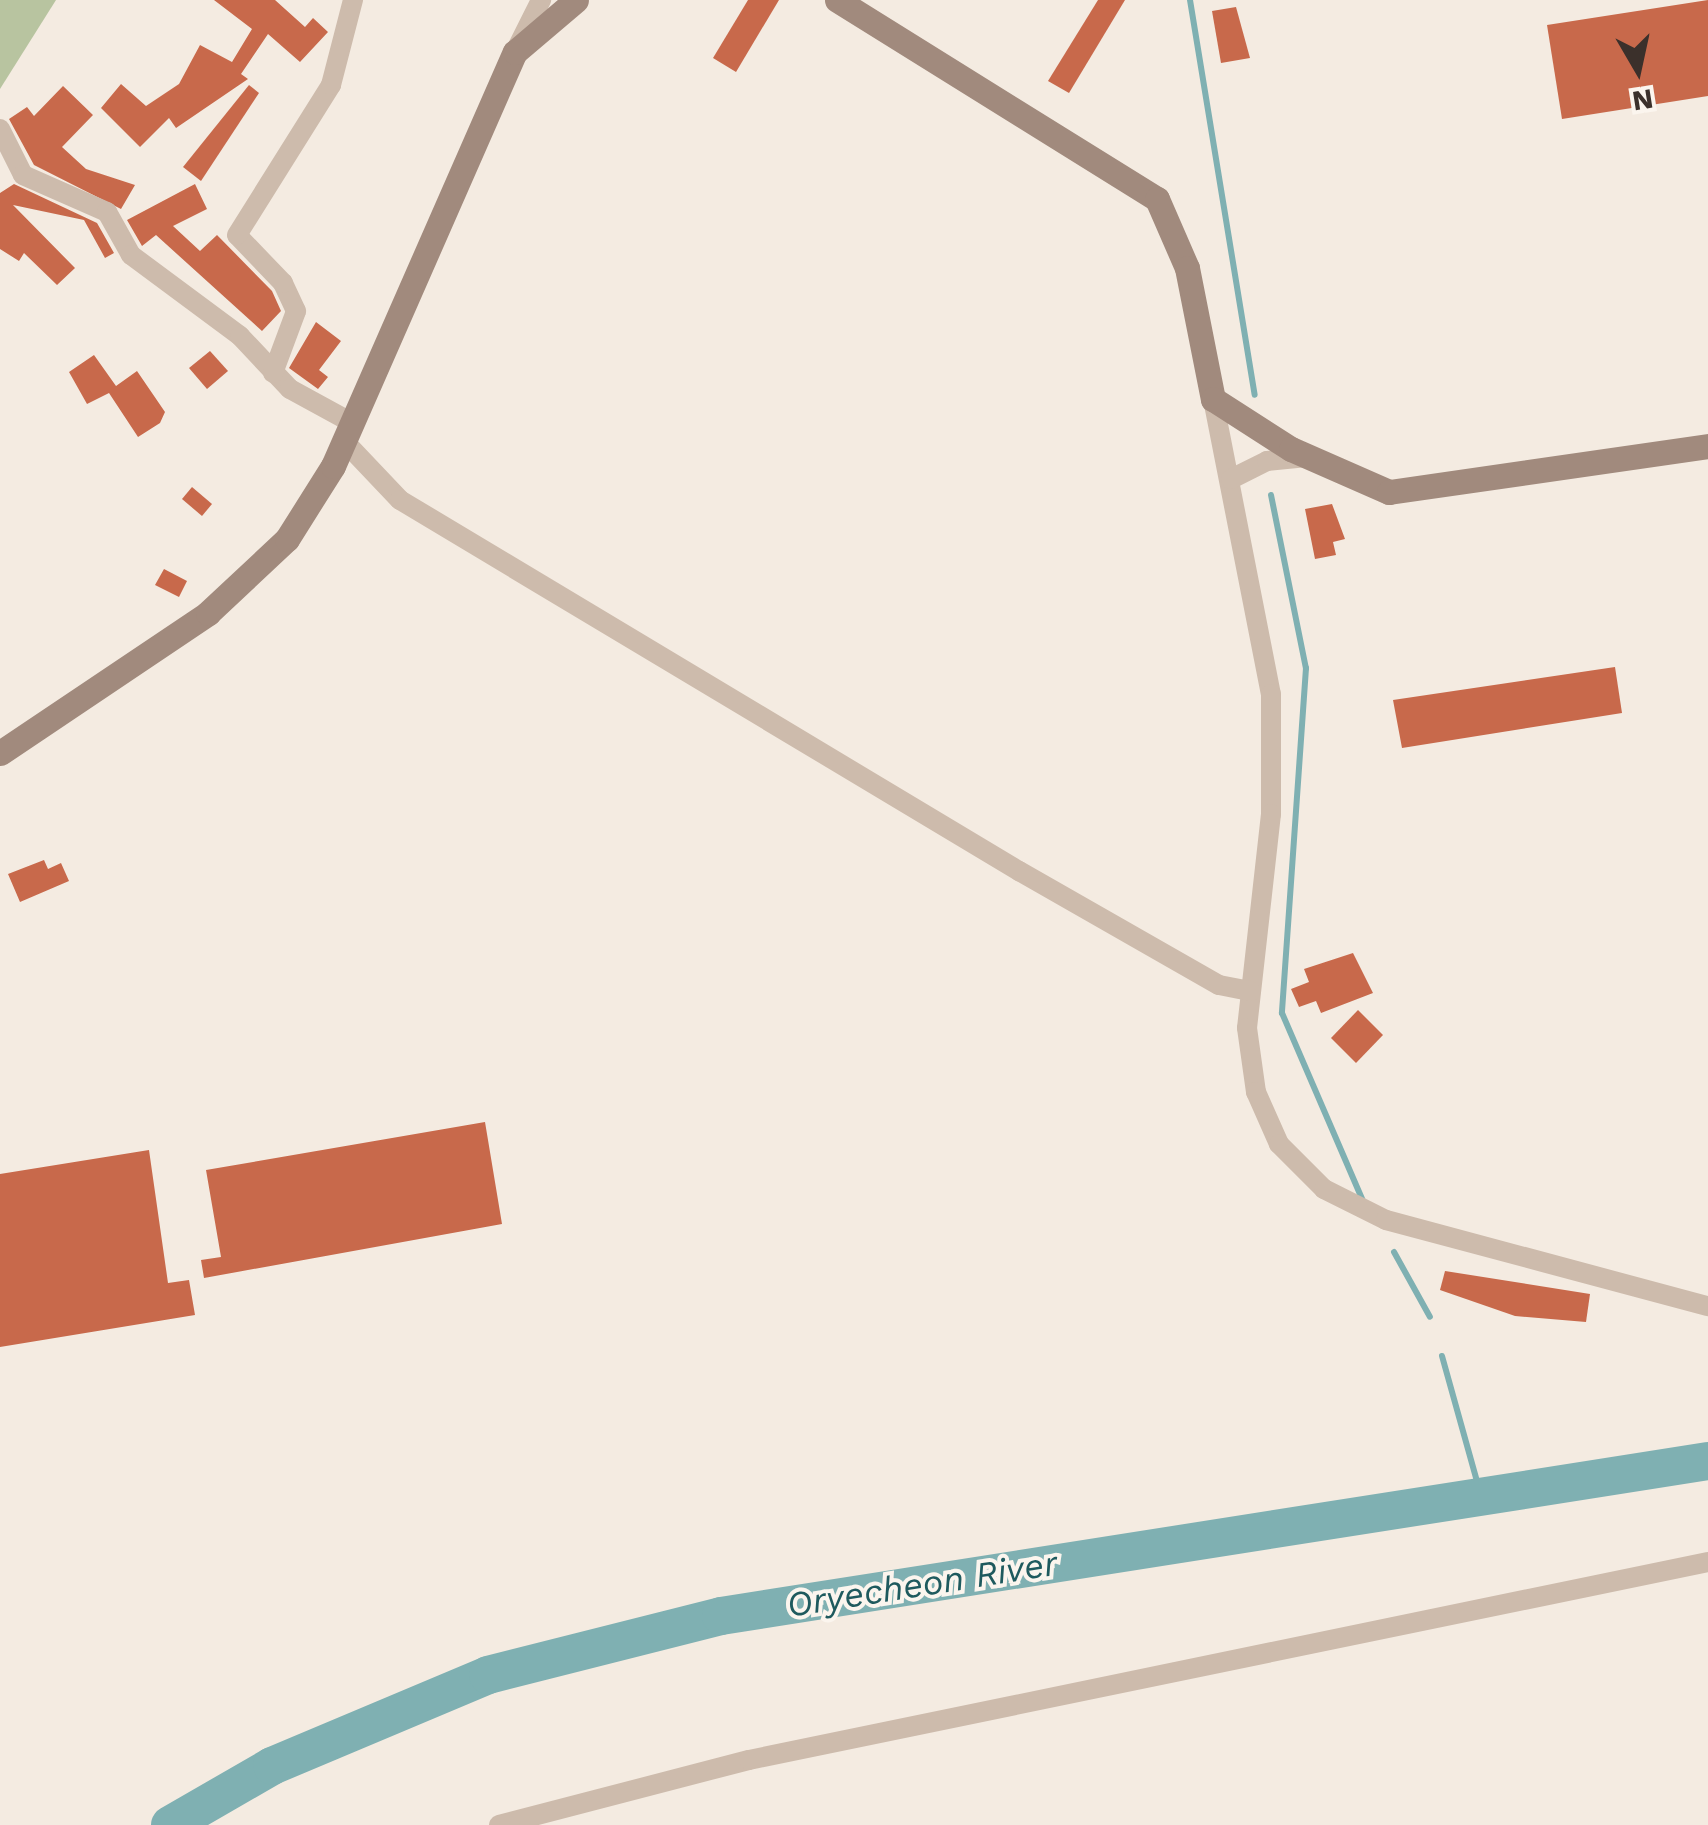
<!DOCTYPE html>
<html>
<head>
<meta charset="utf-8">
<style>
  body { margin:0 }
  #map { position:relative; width:1708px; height:1825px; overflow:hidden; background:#f4ebe1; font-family:"Work Sans",sans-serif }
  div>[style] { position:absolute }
  .green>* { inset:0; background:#b8c4a0 }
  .stream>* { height:6px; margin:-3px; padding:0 3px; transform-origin:3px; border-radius:3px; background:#7fb0b2 }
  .river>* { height:38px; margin:-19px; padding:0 19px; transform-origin:19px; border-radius:19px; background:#7fb0b2 }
  .building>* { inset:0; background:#c8694b }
  .street>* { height:20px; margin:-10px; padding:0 10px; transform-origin:10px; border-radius:10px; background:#cdbbac }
  .secondary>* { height:25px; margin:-12.5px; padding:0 12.5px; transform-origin:12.5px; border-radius:12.5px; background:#a18a7d }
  span { translate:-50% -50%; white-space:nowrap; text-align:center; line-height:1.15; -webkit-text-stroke:8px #fbf5ee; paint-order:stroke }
  .water-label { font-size:35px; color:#1f5a5e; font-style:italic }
  .north { position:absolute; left:1588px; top:20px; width:100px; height:100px; -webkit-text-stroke:8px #fbf5ee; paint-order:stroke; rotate:171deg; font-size:28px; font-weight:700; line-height:40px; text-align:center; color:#3b302b }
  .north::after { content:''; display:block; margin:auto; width:35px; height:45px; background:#3b302b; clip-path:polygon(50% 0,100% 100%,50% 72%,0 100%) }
</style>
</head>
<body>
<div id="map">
  <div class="green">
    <div style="clip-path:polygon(0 0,56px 0,0 89px)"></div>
  </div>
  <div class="stream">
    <div style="left:1190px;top:0;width:400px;rotate:80.7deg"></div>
    <div style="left:1271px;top:495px;width:177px;rotate:78.6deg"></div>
    <div style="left:1306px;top:668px;width:346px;rotate:94deg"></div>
    <div style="left:1282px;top:1013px;width:205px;rotate:66.7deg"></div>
    <div style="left:1394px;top:1252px;width:74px;rotate:61deg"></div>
    <div style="left:1442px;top:1356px;width:145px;rotate:74.4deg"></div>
  </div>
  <div class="river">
    <div style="left:170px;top:1825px;width:118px;rotate:-30deg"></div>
    <div style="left:272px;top:1766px;width:234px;rotate:-22.8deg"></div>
    <div style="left:488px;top:1675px;width:240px;rotate:-14.2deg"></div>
    <div style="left:721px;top:1616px;width:999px;rotate:-8.92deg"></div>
  </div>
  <div class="building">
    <div style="clip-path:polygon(214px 0,275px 0,305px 27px,313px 18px,328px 32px,300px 62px,268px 34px,241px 74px,248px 79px,176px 128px,169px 118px,140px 147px,101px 108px,121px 84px,146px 106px,179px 84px,200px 45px,232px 62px,252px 29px)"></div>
    <div style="clip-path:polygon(748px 0,779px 0,736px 72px,713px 58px)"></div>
    <div style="clip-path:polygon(1098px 0,1125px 0,1069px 93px,1048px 81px)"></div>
    <div style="clip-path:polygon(1708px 0,1708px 96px,1562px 119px,1547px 25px)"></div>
    <div style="clip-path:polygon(1236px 7px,1250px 58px,1221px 63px,1212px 11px)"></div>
    <div style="clip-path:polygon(249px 85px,259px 93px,201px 181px,183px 167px)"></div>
    <div style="clip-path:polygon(63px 86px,93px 115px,62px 147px,86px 169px,135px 185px,121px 209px,34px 165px,9px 119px,27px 107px,34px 116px)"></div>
    <div style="clip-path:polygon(14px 184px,97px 223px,114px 253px,105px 258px,84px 220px,13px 205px,75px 268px,57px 285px,24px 253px,19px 261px,0 249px,0 193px)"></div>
    <div style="clip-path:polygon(195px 184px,207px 209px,173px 226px,200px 251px,217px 235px,272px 291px,281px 311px,262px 331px,156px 235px,142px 246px,127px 220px)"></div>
    <div style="clip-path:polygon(316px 322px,341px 341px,319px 370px,328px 377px,318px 389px,289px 368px)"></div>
    <div style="clip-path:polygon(210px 351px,228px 371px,207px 389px,189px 368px)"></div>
    <div style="clip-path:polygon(94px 355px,116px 386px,137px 371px,165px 412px,160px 423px,138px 437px,109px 393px,87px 404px,69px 372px)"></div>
    <div style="clip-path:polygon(192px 487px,212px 504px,202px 516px,182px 499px)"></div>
    <div style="clip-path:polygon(1332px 504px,1345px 539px,1333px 542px,1336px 555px,1315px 559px,1305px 509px)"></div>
    <div style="clip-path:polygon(164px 569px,187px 581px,179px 597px,155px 585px)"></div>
    <div style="clip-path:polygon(1615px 667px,1622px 713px,1402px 748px,1393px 700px)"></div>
    <div style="clip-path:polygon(44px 860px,48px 869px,61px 863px,69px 881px,20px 902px,8px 874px)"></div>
    <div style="clip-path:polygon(1353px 953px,1373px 993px,1321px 1013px,1316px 1001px,1299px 1007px,1291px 989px,1309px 982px,1304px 969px)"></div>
    <div style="clip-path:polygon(1358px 1010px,1383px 1035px,1356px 1063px,1331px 1038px)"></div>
    <div style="clip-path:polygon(485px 1122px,502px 1224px,204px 1278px,201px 1260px,221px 1257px,206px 1170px)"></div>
    <div style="clip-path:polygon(149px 1150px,168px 1283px,189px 1280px,195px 1315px,0 1347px,0 1174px)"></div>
    <div style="clip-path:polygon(1445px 1271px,1590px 1294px,1586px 1322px,1515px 1316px,1440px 1290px)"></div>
  </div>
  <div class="street">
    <div style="left:517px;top:48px;width:54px;rotate:-63.4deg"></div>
    <div style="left:0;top:129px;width:51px;rotate:63.4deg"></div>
    <div style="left:23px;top:175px;width:92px;rotate:23.8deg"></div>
    <div style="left:107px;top:212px;width:49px;rotate:60.8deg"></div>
    <div style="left:131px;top:255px;width:136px;rotate:36.6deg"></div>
    <div style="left:240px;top:336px;width:73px;rotate:46.7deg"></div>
    <div style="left:290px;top:389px;width:71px;rotate:28.7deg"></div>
    <div style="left:273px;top:373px;width:66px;rotate:-69.6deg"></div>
    <div style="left:296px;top:311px;width:31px;rotate:-115deg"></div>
    <div style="left:283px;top:283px;width:66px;rotate:-133.8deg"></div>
    <div style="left:237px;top:235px;width:177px;rotate:-57.9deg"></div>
    <div style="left:331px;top:85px;width:88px;rotate:-75.5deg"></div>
    <div style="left:1213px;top:399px;width:301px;rotate:78.9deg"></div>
    <div style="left:1271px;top:694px;width:120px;rotate:90deg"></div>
    <div style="left:1271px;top:814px;width:215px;rotate:96.4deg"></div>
    <div style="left:1247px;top:1028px;width:65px;rotate:82deg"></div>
    <div style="left:1256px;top:1092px;width:57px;rotate:66.1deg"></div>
    <div style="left:1279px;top:1144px;width:64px;rotate:45deg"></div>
    <div style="left:1324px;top:1189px;width:69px;rotate:26.6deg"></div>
    <div style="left:1386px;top:1220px;width:333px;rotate:15deg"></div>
    <div style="left:344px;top:441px;width:81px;rotate:46.5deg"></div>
    <div style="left:400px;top:500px;width:722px;rotate:30.94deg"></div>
    <div style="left:1019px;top:871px;width:230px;rotate:29.7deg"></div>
    <div style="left:1219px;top:985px;width:32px;rotate:11deg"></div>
    <div style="left:1231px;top:479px;width:40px;rotate:-26.6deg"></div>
    <div style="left:1267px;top:461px;width:40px;rotate:-5.7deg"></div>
    <div style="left:499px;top:1825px;width:258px;rotate:-14.6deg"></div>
    <div style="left:749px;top:1760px;width:979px;rotate:-11.67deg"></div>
  </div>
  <div class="secondary">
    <div style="left:837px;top:0;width:377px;rotate:31.9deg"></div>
    <div style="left:1157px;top:199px;width:75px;rotate:66.5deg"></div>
    <div style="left:1187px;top:268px;width:134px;rotate:78.8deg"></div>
    <div style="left:1213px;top:399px;width:93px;rotate:32.7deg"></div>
    <div style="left:1291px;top:449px;width:107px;rotate:23.7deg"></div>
    <div style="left:1389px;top:492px;width:322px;rotate:-8.2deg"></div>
    <div style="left:0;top:753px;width:251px;rotate:-33.9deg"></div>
    <div style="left:208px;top:613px;width:108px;rotate:-43.1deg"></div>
    <div style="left:287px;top:539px;width:86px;rotate:-57.8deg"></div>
    <div style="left:333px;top:466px;width:452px;rotate:-66.3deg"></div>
    <div style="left:515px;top:52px;width:80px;rotate:-40.4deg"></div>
  </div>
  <div class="water-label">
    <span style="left:922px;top:1584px;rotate:-9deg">Oryecheon River</span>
  </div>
  <div class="north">N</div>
</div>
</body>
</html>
